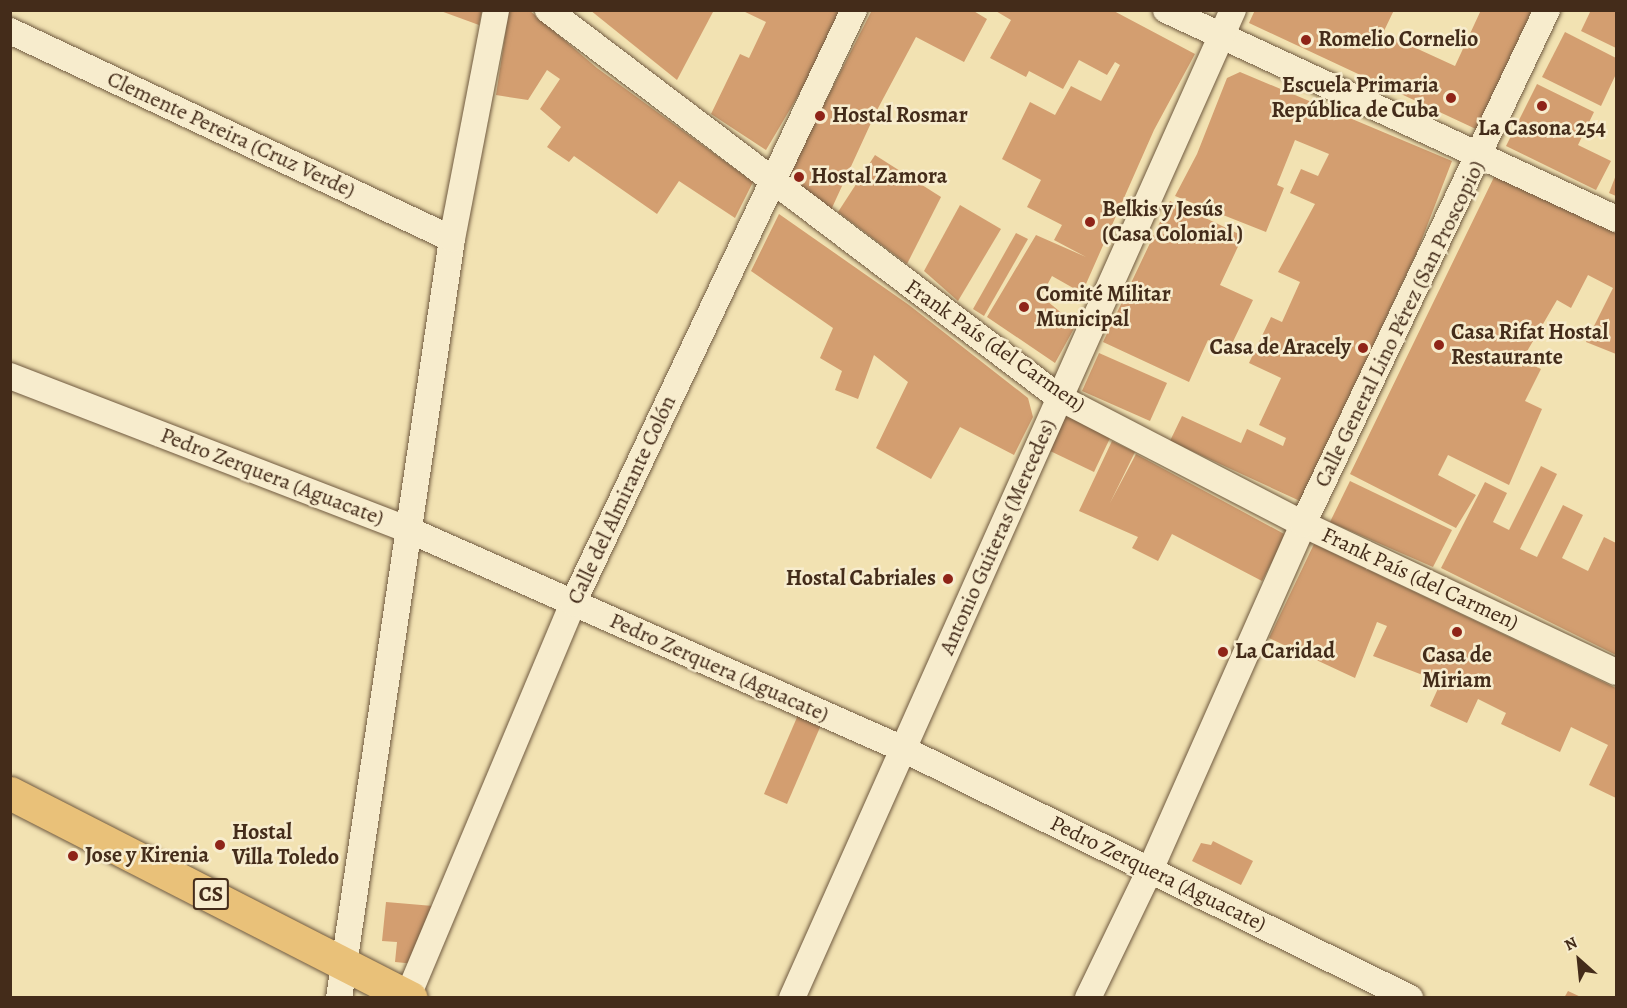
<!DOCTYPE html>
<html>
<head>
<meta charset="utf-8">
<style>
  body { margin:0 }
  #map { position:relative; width:1627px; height:1008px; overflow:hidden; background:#f2e2b2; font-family:Alegreya,serif }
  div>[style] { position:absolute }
  .building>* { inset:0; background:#d39e70 }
  .roads { filter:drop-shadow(0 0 2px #705a40) drop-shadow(0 0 2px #705a40) }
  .street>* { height:26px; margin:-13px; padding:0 13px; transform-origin:13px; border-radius:13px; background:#f7eccd }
  .primary>* { height:33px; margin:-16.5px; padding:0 16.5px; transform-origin:16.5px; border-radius:16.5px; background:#e9c179 }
  .dots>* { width:16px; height:16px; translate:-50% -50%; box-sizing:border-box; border:3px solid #f7eccd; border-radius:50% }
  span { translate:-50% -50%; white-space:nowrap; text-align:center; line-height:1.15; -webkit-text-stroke:5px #f7eccd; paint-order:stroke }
  .shield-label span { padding:2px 4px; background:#f7eccd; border:2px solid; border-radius:4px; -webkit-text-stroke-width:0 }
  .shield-label { font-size:21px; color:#442c1a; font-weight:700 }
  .poi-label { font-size:22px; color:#442c1a; font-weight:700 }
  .left { translate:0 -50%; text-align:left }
  .right { translate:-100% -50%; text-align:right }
  .street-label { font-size:22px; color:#442c1a }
  .frame { position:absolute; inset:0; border:12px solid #442c1a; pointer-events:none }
  .north { position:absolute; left:1549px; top:930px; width:60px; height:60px; -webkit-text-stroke:4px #f7eccd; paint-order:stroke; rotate:333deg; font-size:16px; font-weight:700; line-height:24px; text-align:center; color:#442c1a }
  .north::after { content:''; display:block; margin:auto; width:21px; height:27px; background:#442c1a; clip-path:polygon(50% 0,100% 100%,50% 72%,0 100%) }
</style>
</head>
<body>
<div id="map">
  <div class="building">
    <div style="clip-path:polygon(438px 10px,482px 10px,479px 25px)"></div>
    <div style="clip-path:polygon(509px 10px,529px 10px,597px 68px,753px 182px,735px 218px,679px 181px,657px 214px,574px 156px,569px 162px,547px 147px,561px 127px,540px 109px,560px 79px,547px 70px,528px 100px,496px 95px)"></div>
    <div style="clip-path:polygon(590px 10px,714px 10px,677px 80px)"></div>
    <div style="clip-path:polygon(741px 10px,840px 10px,805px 84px,766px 150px,711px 114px,740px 54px,749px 58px,766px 22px)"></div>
    <div style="clip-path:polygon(872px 10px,972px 10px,987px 19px,964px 62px,916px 37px,876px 112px,831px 210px,786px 179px)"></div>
    <div style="clip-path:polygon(994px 10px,1112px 10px,1195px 54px,1154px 130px,1082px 293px,1052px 276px,1041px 296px,1076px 325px,1055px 363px,987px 317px,1036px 235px,1086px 257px,1054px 240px,1062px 225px,1027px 207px,1041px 180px,1002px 159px,1030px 102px,1055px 115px,1071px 86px,1101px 101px,1120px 65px,1115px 62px,1107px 75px,1079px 60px,1063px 89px,1029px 71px,1026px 77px,990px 58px,1011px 20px)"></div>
    <div style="clip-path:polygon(1255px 10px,1394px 10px,1383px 33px,1455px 66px,1481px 10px,1532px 10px,1478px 130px,1249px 23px)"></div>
    <div style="clip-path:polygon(1591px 10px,1616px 10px,1616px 48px,1581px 31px)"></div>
    <div style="clip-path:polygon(1565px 32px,1616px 58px,1616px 74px,1601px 106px,1542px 77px)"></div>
    <div style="clip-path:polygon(1240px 72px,1452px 161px,1417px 252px,1300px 501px,1170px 441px,1182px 416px,1241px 443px,1247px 429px,1283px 446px,1286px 438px,1259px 425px,1281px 378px,1249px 363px,1271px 317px,1282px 322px,1300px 282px,1278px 272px,1315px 204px,1290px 193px,1301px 169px,1318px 176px,1329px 154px,1295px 140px,1277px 185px,1284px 188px,1266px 232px,1175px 196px,1197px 154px,1227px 78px)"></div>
    <div style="clip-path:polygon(1537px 84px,1594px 112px,1578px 145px,1611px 161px,1596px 190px,1506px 146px)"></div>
    <div style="clip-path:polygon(875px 155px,941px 197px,907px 264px,838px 212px)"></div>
    <div style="clip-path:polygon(1497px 171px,1616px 230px,1616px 354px,1586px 342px,1613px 288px,1588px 275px,1571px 308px,1557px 300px,1522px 360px,1541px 369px,1525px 401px,1542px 409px,1509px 485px,1448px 455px,1438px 475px,1476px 495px,1456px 528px,1350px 474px)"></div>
    <div style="clip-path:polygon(1616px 175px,1616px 196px,1609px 193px)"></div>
    <div style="clip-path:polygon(1170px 201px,1243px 236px,1220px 285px,1253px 300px,1229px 350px,1208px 340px,1189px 382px,1103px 342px)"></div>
    <div style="clip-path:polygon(960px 205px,1001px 229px,958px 301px,924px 271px)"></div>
    <div style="clip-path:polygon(779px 214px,909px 305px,1028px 398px,1033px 417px,1014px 455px,960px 427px,931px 479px,876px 448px,908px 382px,874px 355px,858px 399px,835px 390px,842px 371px,820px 358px,833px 328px,751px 271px)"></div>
    <div style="clip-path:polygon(1016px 233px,1028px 239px,984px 316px,973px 309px)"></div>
    <div style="clip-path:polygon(1099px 353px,1167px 383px,1150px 421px,1082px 391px)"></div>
    <div style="clip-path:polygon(1062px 414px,1111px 436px,1094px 472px,1046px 449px)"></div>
    <div style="clip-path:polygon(1112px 441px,1135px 452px,1110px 503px,1136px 454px,1286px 535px,1262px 581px,1172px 534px,1158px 561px,1132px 548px,1138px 537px,1079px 511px)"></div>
    <div style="clip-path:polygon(1541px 466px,1557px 474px,1520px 549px,1537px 557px,1563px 505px,1583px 515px,1562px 558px,1588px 571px,1604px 537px,1616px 543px,1616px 655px,1441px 568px,1485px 482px,1507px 493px,1493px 522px,1509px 530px)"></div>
    <div style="clip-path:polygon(1350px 481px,1452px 530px,1433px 567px,1330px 522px)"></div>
    <div style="clip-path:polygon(1314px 544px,1616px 688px,1616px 798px,1589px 785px,1608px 745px,1571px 727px,1560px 752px,1501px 724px,1506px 713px,1478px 699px,1467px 723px,1430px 706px,1441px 682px,1373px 656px,1387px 626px,1377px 622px,1355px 678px,1269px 638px)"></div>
    <div style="clip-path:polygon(798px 715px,821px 725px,787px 804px,764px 794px)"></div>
    <div style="clip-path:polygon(1213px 841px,1253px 861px,1241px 885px,1192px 861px,1201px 843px,1211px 845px)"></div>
    <div style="clip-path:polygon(386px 902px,433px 906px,415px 964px,395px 962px,397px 942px,382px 941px)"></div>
    <div style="clip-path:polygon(1568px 991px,1583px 998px,1564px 998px)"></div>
  </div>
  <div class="roads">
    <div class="street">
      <div style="left:548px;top:10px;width:642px;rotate:37.16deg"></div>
      <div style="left:1060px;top:398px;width:274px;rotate:27.4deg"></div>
      <div style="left:1303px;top:524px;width:346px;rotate:25.3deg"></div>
      <div style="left:1166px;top:10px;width:496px;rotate:24.9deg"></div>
      <div style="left:10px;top:31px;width:488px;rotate:25.2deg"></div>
      <div style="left:10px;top:376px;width:428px;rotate:21.1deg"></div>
      <div style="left:409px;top:530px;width:540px;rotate:23.91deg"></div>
      <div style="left:903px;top:749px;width:565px;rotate:26.16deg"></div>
      <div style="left:339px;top:998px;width:767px;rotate:-81.53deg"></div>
      <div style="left:452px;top:239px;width:233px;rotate:-79.1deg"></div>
      <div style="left:407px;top:998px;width:428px;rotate:-67.2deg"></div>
      <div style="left:573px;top:603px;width:656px;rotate:-64.65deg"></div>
      <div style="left:792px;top:998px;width:1082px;rotate:-65.95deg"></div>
      <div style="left:1088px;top:998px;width:142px;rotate:-64.2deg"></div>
      <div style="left:1150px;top:870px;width:378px;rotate:-66.1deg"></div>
      <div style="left:1303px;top:524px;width:569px;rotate:-64.61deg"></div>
    </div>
    <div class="primary">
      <div style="left:10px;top:793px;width:450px;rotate:27.1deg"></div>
    </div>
  </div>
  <div class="dots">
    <div style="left:1306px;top:40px;background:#8f2418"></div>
    <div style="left:1451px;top:98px;background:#8f2418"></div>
    <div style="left:1542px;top:106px;background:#8f2418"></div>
    <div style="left:820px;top:116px;background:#8f2418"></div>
    <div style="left:799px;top:177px;background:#8f2418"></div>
    <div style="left:1090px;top:222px;background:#8f2418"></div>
    <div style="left:1024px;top:307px;background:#8f2418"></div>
    <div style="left:1439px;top:345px;background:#8f2418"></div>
    <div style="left:1363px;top:348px;background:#8f2418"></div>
    <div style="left:948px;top:579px;background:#8f2418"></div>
    <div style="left:1457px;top:632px;background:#8f2418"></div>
    <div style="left:1223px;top:652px;background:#8f2418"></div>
    <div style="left:220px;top:845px;background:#8f2418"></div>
    <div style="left:73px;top:856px;background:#8f2418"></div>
  </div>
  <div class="shield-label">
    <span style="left:211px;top:894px">CS</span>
  </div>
  <div class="poi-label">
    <span class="left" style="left:1318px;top:40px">Romelio Cornelio</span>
    <span class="right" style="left:1439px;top:98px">Escuela Primaria<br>República de Cuba</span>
    <span class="left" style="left:832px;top:116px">Hostal Rosmar</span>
    <span style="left:1542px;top:129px">La Casona 254</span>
    <span class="left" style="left:811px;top:177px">Hostal Zamora</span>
    <span class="left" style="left:1102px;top:222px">Belkis y Jesús<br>(Casa Colonial )</span>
    <span class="left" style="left:1036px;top:307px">Comité Militar<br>Municipal</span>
    <span class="left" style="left:1451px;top:345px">Casa Rifat Hostal<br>Restaurante</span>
    <span class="right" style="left:1351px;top:348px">Casa de Aracely</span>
    <span class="right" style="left:936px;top:579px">Hostal Cabriales</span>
    <span class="left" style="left:1235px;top:652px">La Caridad</span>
    <span style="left:1457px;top:668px">Casa de<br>Miriam</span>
    <span class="left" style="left:232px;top:845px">Hostal<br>Villa Toledo</span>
    <span class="left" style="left:85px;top:856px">Jose y Kirenia</span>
  </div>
  <div class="street-label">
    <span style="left:231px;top:135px;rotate:25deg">Clemente Pereira (Cruz Verde)</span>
    <span style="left:1400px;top:324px;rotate:-64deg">Calle General Lino Pérez (San Proscopio)</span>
    <span style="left:995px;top:346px;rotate:35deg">Frank País (del Carmen)</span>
    <span style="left:272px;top:477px;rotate:21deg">Pedro Zerquera (Aguacate)</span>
    <span style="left:622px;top:500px;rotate:-65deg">Calle del Almirante Colón</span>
    <span style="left:998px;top:537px;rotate:-66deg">Antonio Guiteras (Mercedes)</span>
    <span style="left:1420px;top:579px;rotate:25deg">Frank País (del Carmen)</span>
    <span style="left:719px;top:668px;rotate:24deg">Pedro Zerquera (Aguacate)</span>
    <span style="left:1158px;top:874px;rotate:26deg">Pedro Zerquera (Aguacate)</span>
  </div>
  <div class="frame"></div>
  <div class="north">N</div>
</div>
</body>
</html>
